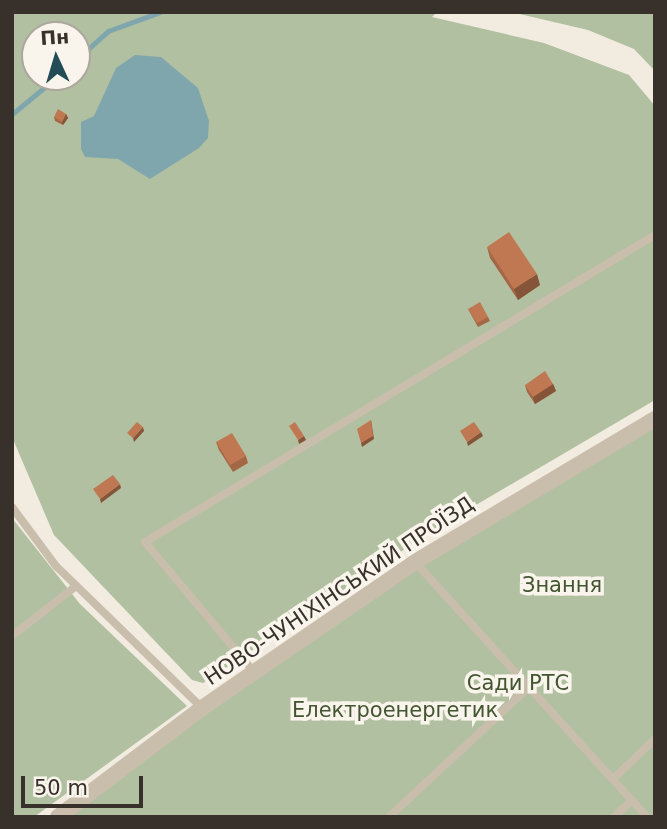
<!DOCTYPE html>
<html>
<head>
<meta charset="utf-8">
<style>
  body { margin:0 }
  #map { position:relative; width:667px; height:829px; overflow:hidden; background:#f2ebe0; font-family:"DejaVu Sans",sans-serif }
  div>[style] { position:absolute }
  .green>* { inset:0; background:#b1c0a0 }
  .water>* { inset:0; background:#80a6ad }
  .stream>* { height:5px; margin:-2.5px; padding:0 2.5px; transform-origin:2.5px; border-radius:2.5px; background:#80a6ad }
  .lane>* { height:8px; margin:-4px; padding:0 4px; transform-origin:4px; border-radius:4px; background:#c9bdac }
  .street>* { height:16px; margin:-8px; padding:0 8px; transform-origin:8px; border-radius:8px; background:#c9bdac }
  .wall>* { inset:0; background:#a46746 }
  .shaded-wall>* { inset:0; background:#865439 }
  .building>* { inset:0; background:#bf7851 }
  span { translate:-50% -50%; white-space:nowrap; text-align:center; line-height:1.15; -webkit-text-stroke:7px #f9f5ec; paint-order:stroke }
  .park-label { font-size:21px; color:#435530 }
  .street-label { font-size:21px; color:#38302a }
  .frame { position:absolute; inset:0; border:14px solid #38302a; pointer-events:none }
  .north { position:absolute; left:21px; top:21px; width:70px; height:70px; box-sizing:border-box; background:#f9f5ec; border:2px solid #aca69e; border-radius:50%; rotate:356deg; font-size:19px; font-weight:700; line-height:28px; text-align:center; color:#38302a }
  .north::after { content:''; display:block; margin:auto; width:24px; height:32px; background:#224d57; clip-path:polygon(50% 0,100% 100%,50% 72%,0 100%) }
  .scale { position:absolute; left:21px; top:776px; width:122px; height:32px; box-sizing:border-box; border:4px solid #38302a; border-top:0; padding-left:9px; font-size:21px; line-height:24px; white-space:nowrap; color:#38302a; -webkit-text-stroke:5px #f9f5ec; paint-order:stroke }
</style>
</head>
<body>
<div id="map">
  <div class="green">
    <div style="clip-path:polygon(evenodd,12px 12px,437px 12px,432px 17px,544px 43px,629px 75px,655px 106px,655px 400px,435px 529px,203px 683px,192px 680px,54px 535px,12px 437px,12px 12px,35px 35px,77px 35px,77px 77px,35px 77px,35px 35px)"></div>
    <div style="clip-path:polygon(511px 12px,655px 12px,655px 71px,634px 49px,588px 30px)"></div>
    <div style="clip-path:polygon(655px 424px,655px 817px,65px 817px,415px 562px)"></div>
    <div style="clip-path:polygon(12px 518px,80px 604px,187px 706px,34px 817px,12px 817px)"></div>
  </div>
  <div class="water">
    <div style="clip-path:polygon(135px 55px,161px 57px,198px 88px,209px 121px,208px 138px,199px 148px,150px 179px,118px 159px,85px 157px,81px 149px,81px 122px,94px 116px,116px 68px)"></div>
  </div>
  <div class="stream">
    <div style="left:77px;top:59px;width:42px;rotate:-42.1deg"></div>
    <div style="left:108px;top:31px;width:55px;rotate:-20.1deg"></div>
    <div style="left:12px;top:114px;width:58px;rotate:-39.4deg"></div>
  </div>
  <div class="lane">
    <div style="left:12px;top:507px;width:74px;rotate:53.3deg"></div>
    <div style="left:56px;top:566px;width:204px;rotate:44.2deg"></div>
    <div style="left:415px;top:562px;width:345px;rotate:47.7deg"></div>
    <div style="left:12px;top:636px;width:81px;rotate:-38deg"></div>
    <div style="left:254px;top:672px;width:170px;rotate:-130deg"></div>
    <div style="left:145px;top:542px;width:595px;rotate:-31.05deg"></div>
    <div style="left:613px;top:779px;width:58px;rotate:-43.6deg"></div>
    <div style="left:389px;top:817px;width:191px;rotate:-42.9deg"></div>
    <div style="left:614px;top:817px;width:25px;rotate:-43deg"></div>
  </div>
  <div class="street">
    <div style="left:58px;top:817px;width:181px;rotate:-37.1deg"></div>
    <div style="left:202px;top:708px;width:258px;rotate:-34.4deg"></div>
    <div style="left:415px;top:562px;width:279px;rotate:-30.8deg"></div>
  </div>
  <div class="wall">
    <div style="clip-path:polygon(66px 114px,68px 118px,63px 125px,55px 121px,54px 117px)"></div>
    <div style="clip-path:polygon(487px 247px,540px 285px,518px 300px,490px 258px)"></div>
    <div style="clip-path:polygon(468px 309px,488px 317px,490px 321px,478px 327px)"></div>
    <div style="clip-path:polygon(553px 384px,556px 391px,535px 404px,527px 392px,525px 385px)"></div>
    <div style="clip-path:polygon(216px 442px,246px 456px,248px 463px,233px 472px,219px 450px)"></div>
  </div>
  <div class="shaded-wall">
    <div style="clip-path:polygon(66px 114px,68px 118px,63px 125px,62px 122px)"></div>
    <div style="clip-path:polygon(537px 274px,540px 285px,518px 300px,514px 289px)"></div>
    <div style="clip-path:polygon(553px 384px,556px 391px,535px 404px,533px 397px)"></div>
    <div style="clip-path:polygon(371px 420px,374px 439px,362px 447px,361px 443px)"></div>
    <div style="clip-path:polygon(143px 427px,144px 431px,134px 442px,133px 438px)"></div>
    <div style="clip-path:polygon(481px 432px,483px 436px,468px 446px,467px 442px)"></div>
    <div style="clip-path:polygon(304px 436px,306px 440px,299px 444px,298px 440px)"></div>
    <div style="clip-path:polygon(120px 484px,121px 488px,101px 503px,100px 499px)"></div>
  </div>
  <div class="building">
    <div style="clip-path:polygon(58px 109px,66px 114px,62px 122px,54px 117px)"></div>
    <div style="clip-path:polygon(509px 232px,537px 274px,514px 289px,487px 247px)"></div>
    <div style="clip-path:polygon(480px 302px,488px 317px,477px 323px,468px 309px)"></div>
    <div style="clip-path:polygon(545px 371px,553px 384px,533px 397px,525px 385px)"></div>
    <div style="clip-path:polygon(371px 420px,373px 436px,361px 443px,357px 429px)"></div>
    <div style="clip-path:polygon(137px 422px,143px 427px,133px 438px,127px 433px)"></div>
    <div style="clip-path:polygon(295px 422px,304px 436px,298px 440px,289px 426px)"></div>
    <div style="clip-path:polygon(474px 422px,481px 432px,467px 442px,460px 431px)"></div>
    <div style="clip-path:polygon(232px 433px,246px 456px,230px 465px,216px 442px)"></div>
    <div style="clip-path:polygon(113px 475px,120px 484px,100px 499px,93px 489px)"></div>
  </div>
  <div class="park-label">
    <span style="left:562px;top:585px">Знання</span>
    <span style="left:518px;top:683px">Сади РТС</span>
    <span style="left:395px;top:710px">Електроенергетик</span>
  </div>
  <div class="street-label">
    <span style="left:339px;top:591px;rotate:-34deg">НОВО-ЧУНІХІНСЬКИЙ ПРОЇЗД</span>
  </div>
  <div class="frame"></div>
  <div class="north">Пн</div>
  <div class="scale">50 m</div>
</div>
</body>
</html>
